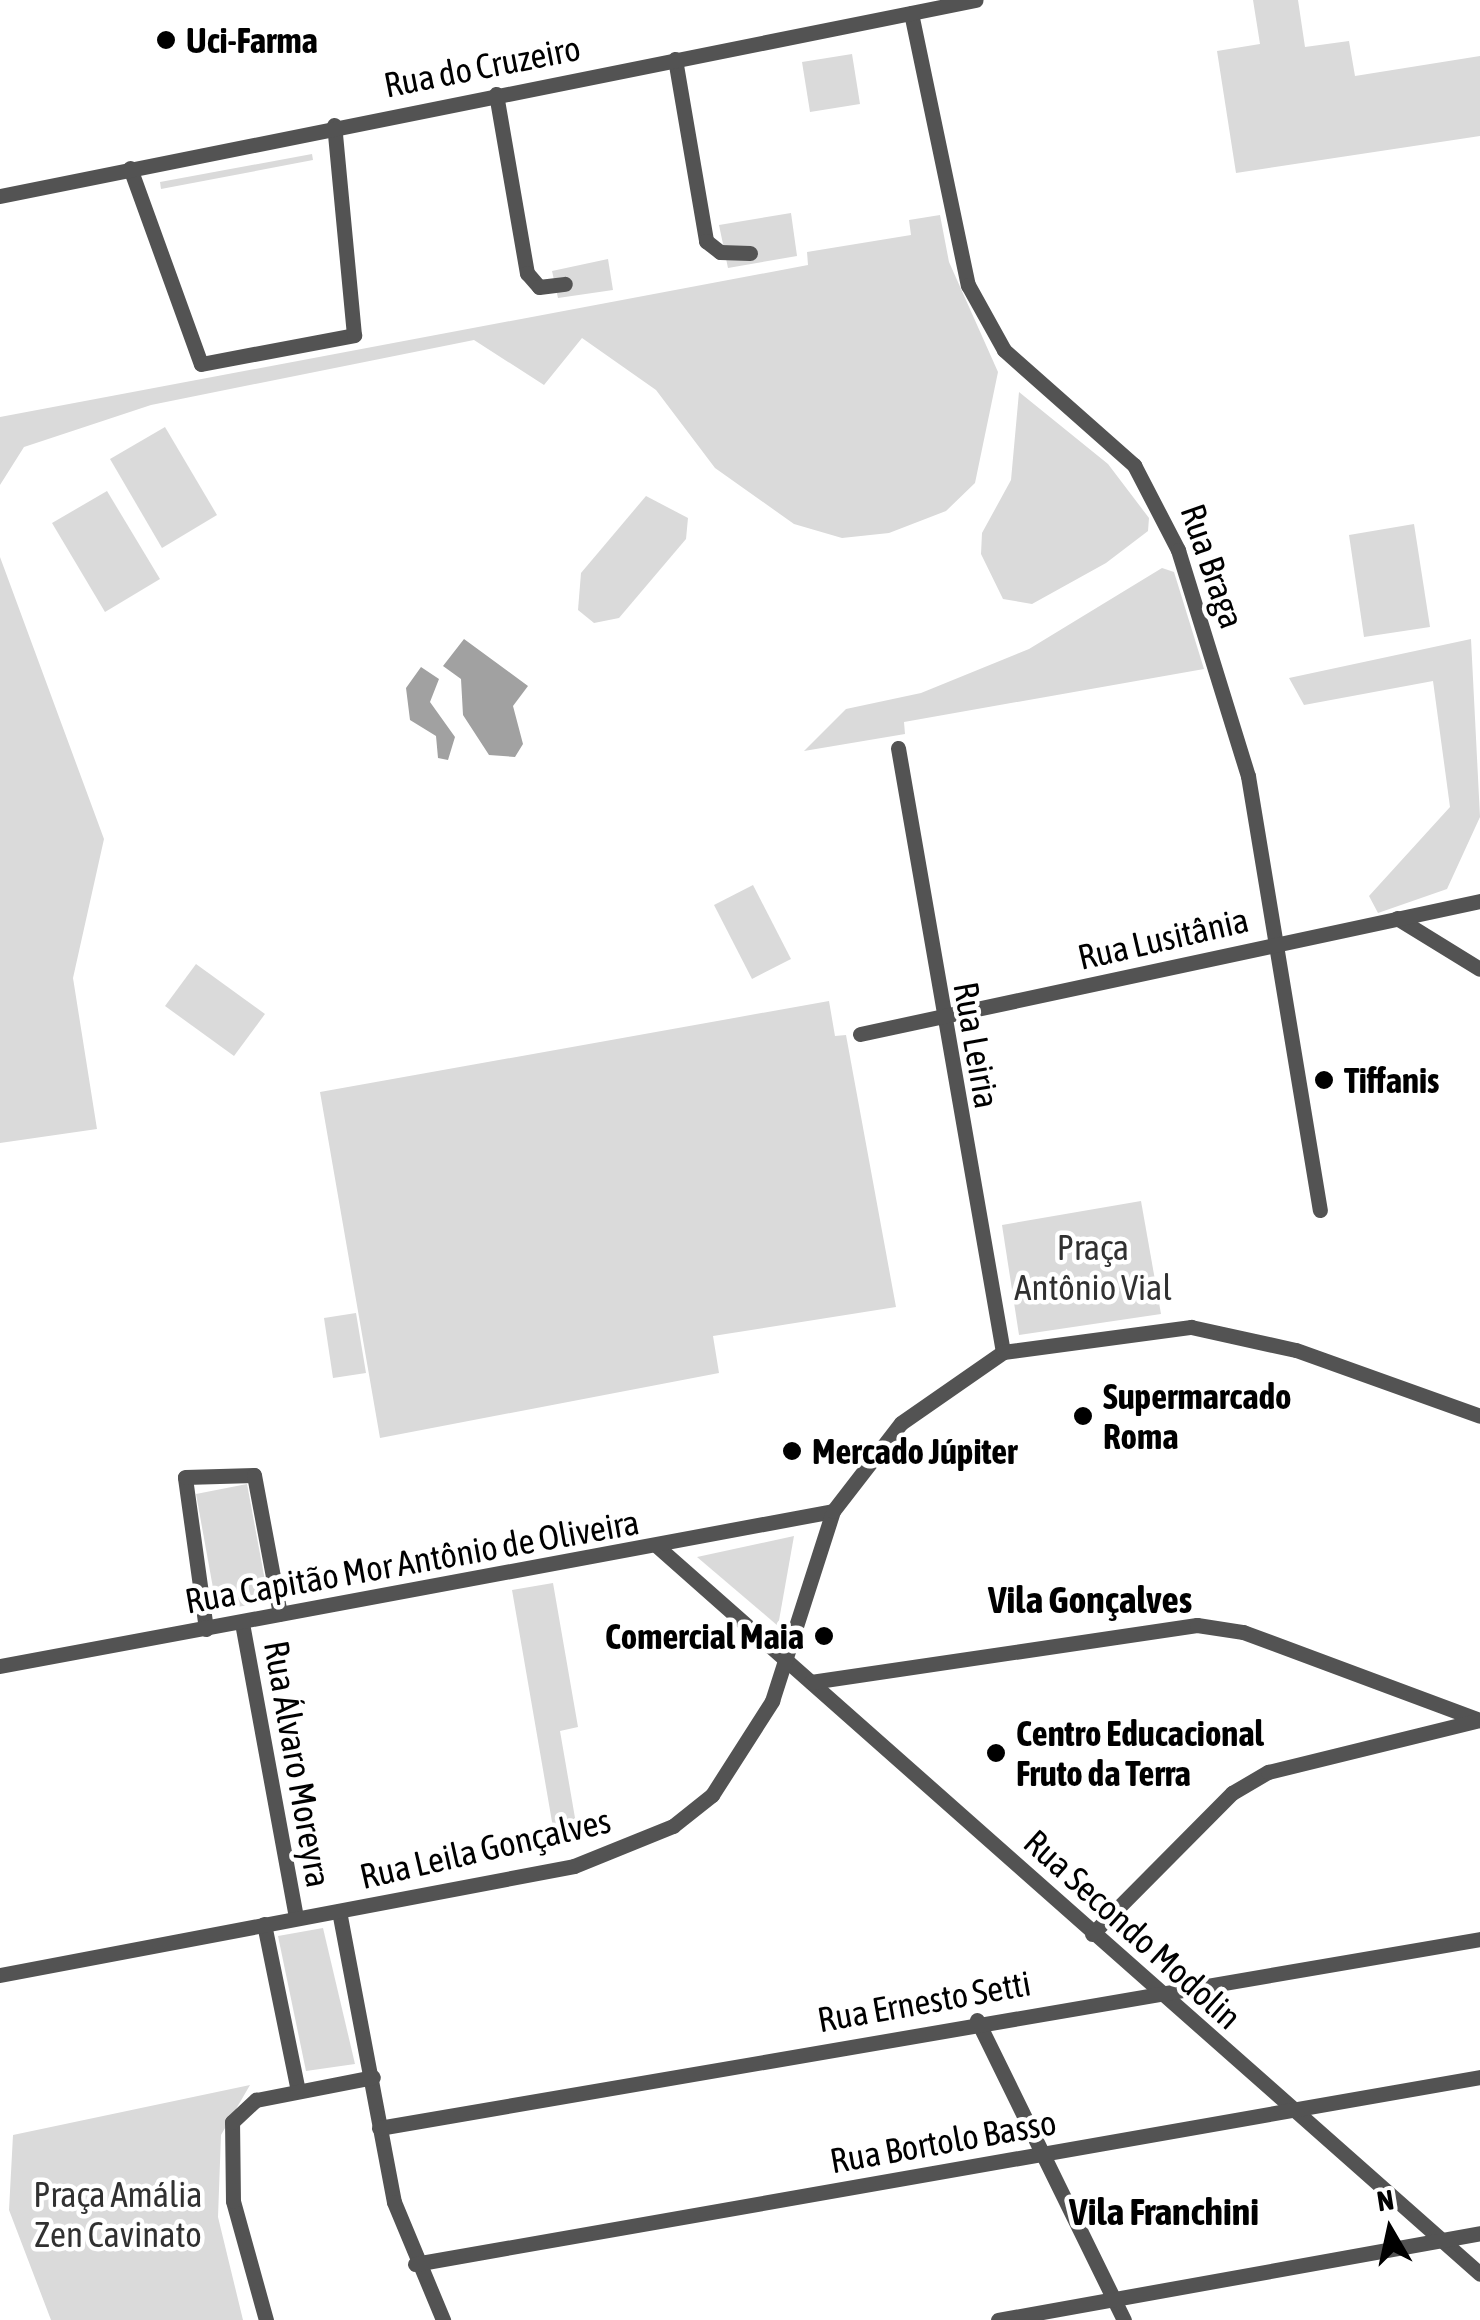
<!DOCTYPE html>
<html>
<head>
<meta charset="utf-8">
<style>
  body { margin:0 }
  #map { position:relative; width:1480px; height:2320px; overflow:hidden; background:#fff; font-family:"Asap Condensed",sans-serif }
  div>[style] { position:absolute }
  .green>* { inset:0; background:#dadada }
  .water>* { inset:0; background:#a1a1a1 }
  .street>* { height:15px; margin:-7.5px; padding:0 7.5px; transform-origin:7.5px; border-radius:7.5px; background:#535353 }
  .dots>* { width:28px; height:28px; translate:-50% -50%; box-sizing:border-box; border:5px solid #fff; border-radius:50% }
  span { translate:-50% -50%; white-space:nowrap; text-align:center; line-height:1.15; -webkit-text-stroke:9px #fff; paint-order:stroke }
  .poi-label { font-size:35px; color:#000; font-weight:700 }
  .left { translate:0 -50%; text-align:left }
  .right { translate:-100% -50%; text-align:right }
  .street-label { font-size:35px; color:#000 }
  .park-label { font-size:35px; color:#313131 }
  .neighbourhood-label { font-size:38px; color:#000; font-weight:700 }
  .north { position:absolute; left:1340px; top:2180px; width:100px; height:100px; -webkit-text-stroke:8px #fff; paint-order:stroke; rotate:351deg; font-size:28px; font-weight:700; line-height:40px; text-align:center; color:#000 }
  .north::after { content:''; display:block; margin:auto; width:35px; height:45px; background:#000; clip-path:polygon(50% 0,100% 100%,50% 72%,0 100%) }
</style>
</head>
<body>
<div id="map">
  <div class="green">
    <div style="clip-path:polygon(1253px 0,1298px 0,1305px 47px,1349px 41px,1355px 76px,1480px 56px,1480px 136px,1236px 173px,1217px 51px,1260px 44px)"></div>
    <div style="clip-path:polygon(852px 54px,860px 104px,810px 112px,802px 62px)"></div>
    <div style="clip-path:polygon(312px 154px,313px 160px,161px 189px,160px 182px)"></div>
    <div style="clip-path:polygon(791px 213px,797px 256px,728px 268px,719px 225px)"></div>
    <div style="clip-path:polygon(940px 215px,949px 262px,998px 372px,975px 483px,946px 511px,889px 533px,842px 538px,794px 524px,715px 468px,656px 390px,582px 338px,544px 385px,474px 340px,151px 405px,24px 447px,0 485px,0 417px,808px 265px,807px 252px,911px 235px,909px 220px)"></div>
    <div style="clip-path:polygon(608px 259px,613px 290px,558px 298px,552px 271px)"></div>
    <div style="clip-path:polygon(1019px 392px,1108px 464px,1149px 518px,1148px 531px,1106px 563px,1032px 604px,1003px 599px,981px 554px,982px 533px,1011px 480px)"></div>
    <div style="clip-path:polygon(165px 427px,217px 515px,162px 548px,110px 459px)"></div>
    <div style="clip-path:polygon(107px 491px,160px 579px,105px 612px,52px 523px)"></div>
    <div style="clip-path:polygon(646px 496px,688px 518px,686px 539px,619px 618px,594px 623px,578px 610px,581px 573px)"></div>
    <div style="clip-path:polygon(1414px 524px,1430px 627px,1364px 637px,1349px 535px)"></div>
    <div style="clip-path:polygon(0 557px,104px 839px,73px 978px,97px 1129px,0 1143px)"></div>
    <div style="clip-path:polygon(1162px 568px,1174px 572px,1204px 669px,904px 722px,905px 734px,804px 751px,846px 709px,921px 693px,1029px 649px)"></div>
    <div style="clip-path:polygon(1471px 639px,1480px 817px,1447px 889px,1378px 913px,1369px 896px,1450px 807px,1433px 681px,1304px 705px,1289px 678px)"></div>
    <div style="clip-path:polygon(753px 885px,791px 959px,752px 979px,714px 905px)"></div>
    <div style="clip-path:polygon(196px 964px,265px 1014px,234px 1056px,165px 1006px)"></div>
    <div style="clip-path:polygon(829px 1001px,835px 1036px,846px 1035px,896px 1307px,713px 1336px,719px 1373px,380px 1438px,320px 1092px)"></div>
    <div style="clip-path:polygon(1141px 1201px,1161px 1314px,1019px 1335px,1002px 1225px)"></div>
    <div style="clip-path:polygon(356px 1313px,366px 1373px,333px 1378px,324px 1318px)"></div>
    <div style="clip-path:polygon(247px 1484px,269px 1602px,217px 1610px,196px 1494px)"></div>
    <div style="clip-path:polygon(794px 1536px,778px 1626px,697px 1557px)"></div>
    <div style="clip-path:polygon(553px 1583px,578px 1727px,560px 1731px,579px 1841px,556px 1845px,512px 1590px)"></div>
    <div style="clip-path:polygon(323px 1928px,355px 2064px,306px 2071px,278px 1936px)"></div>
    <div style="clip-path:polygon(250px 2085px,221px 2135px,218px 2217px,243px 2320px,51px 2320px,9px 2210px,13px 2135px)"></div>
  </div>
  <div class="water">
    <div style="clip-path:polygon(464px 639px,528px 686px,513px 706px,523px 744px,515px 757px,489px 755px,463px 715px,461px 679px,443px 666px)"></div>
    <div style="clip-path:polygon(421px 667px,439px 679px,430px 702px,455px 737px,448px 760px,438px 758px,436px 736px,410px 720px,406px 688px)"></div>
  </div>
  <div class="street">
    <div style="left:911px;top:13px;width:278px;rotate:78.2deg"></div>
    <div style="left:968px;top:285px;width:74px;rotate:61deg"></div>
    <div style="left:1004px;top:350px;width:174px;rotate:41.5deg"></div>
    <div style="left:1134px;top:465px;width:96px;rotate:62.6deg"></div>
    <div style="left:1178px;top:550px;width:237px;rotate:72.8deg"></div>
    <div style="left:1248px;top:776px;width:440px;rotate:80.6deg"></div>
    <div style="left:675px;top:59px;width:185px;rotate:80.3deg"></div>
    <div style="left:706px;top:241px;width:18px;rotate:38deg"></div>
    <div style="left:720px;top:252px;width:30px;rotate:2deg"></div>
    <div style="left:496px;top:94px;width:182px;rotate:80.2deg"></div>
    <div style="left:527px;top:273px;width:18px;rotate:49deg"></div>
    <div style="left:539px;top:287px;width:26px;rotate:-7deg"></div>
    <div style="left:130px;top:168px;width:208px;rotate:70.1deg"></div>
    <div style="left:201px;top:364px;width:156px;rotate:-10.7deg"></div>
    <div style="left:354px;top:335px;width:211px;rotate:-95.4deg"></div>
    <div style="left:0;top:196px;width:995px;rotate:-11.36deg"></div>
    <div style="left:898px;top:748px;width:613px;rotate:80.14deg"></div>
    <div style="left:1397px;top:918px;width:97px;rotate:31.6deg"></div>
    <div style="left:860px;top:1034px;width:634px;rotate:-12.11deg"></div>
    <div style="left:658px;top:1547px;width:1097px;rotate:41.49deg"></div>
    <div style="left:242px;top:1623px;width:299px;rotate:79.6deg"></div>
    <div style="left:206px;top:1629px;width:153px;rotate:-97.9deg"></div>
    <div style="left:185px;top:1477px;width:69px;rotate:-1.7deg"></div>
    <div style="left:254px;top:1475px;width:141px;rotate:79.4deg"></div>
    <div style="left:0;top:1666px;width:847px;rotate:-10.54deg"></div>
    <div style="left:811px;top:1682px;width:390px;rotate:-8.4deg"></div>
    <div style="left:1197px;top:1625px;width:47px;rotate:8.7deg"></div>
    <div style="left:1243px;top:1632px;width:253px;rotate:20.4deg"></div>
    <div style="left:339px;top:1911px;width:296px;rotate:79.3deg"></div>
    <div style="left:394px;top:2202px;width:128px;rotate:67.4deg"></div>
    <div style="left:264px;top:1924px;width:170px;rotate:78.5deg"></div>
    <div style="left:1092px;top:1934px;width:199px;rotate:-45.2deg"></div>
    <div style="left:1232px;top:1793px;width:42px;rotate:-30.3deg"></div>
    <div style="left:1268px;top:1772px;width:218px;rotate:-13.8deg"></div>
    <div style="left:0;top:1975px;width:584px;rotate:-10.75deg"></div>
    <div style="left:574px;top:1866px;width:107px;rotate:-22deg"></div>
    <div style="left:673px;top:1826px;width:50px;rotate:-38.5deg"></div>
    <div style="left:712px;top:1795px;width:112px;rotate:-57.4deg"></div>
    <div style="left:772px;top:1701px;width:200px;rotate:-72.2deg"></div>
    <div style="left:833px;top:1511px;width:111px;rotate:-52.3deg"></div>
    <div style="left:901px;top:1423px;width:124px;rotate:-34.8deg"></div>
    <div style="left:1003px;top:1352px;width:190px;rotate:-7.6deg"></div>
    <div style="left:1191px;top:1327px;width:107px;rotate:12.4deg"></div>
    <div style="left:1296px;top:1350px;width:195px;rotate:19.7deg"></div>
    <div style="left:977px;top:2020px;width:334px;rotate:63.9deg"></div>
    <div style="left:379px;top:2128px;width:1117px;rotate:-9.74deg"></div>
    <div style="left:415px;top:2264px;width:1081px;rotate:-9.96deg"></div>
    <div style="left:266px;top:2320px;width:123px;rotate:-105.5deg"></div>
    <div style="left:233px;top:2201px;width:79px;rotate:-90.7deg"></div>
    <div style="left:232px;top:2122px;width:33px;rotate:-43deg"></div>
    <div style="left:256px;top:2100px;width:119px;rotate:-11.1deg"></div>
    <div style="left:998px;top:2320px;width:490px;rotate:-10.2deg"></div>
  </div>
  <div class="dots">
    <div style="left:166px;top:40px;background:#000"></div>
    <div style="left:1324px;top:1080px;background:#000"></div>
    <div style="left:1083px;top:1416px;background:#000"></div>
    <div style="left:792px;top:1451px;background:#000"></div>
    <div style="left:824px;top:1636px;background:#000"></div>
    <div style="left:996px;top:1753px;background:#000"></div>
  </div>
  <div class="poi-label">
    <span class="left" style="left:186px;top:40px">Uci-Farma</span>
    <span class="left" style="left:1344px;top:1080px">Tiffanis</span>
    <span class="left" style="left:1103px;top:1416px">Supermarcado<br>Roma</span>
    <span class="left" style="left:812px;top:1451px">Mercado Júpiter</span>
    <span class="right" style="left:804px;top:1636px">Comercial Maia</span>
    <span class="left" style="left:1016px;top:1753px">Centro Educacional<br>Fruto da Terra</span>
  </div>
  <div class="street-label">
    <span style="left:482px;top:66px;rotate:-11deg">Rua do Cruzeiro</span>
    <span style="left:1213px;top:566px;rotate:71deg">Rua Braga</span>
    <span style="left:1163px;top:938px;rotate:-13deg">Rua Lusitânia</span>
    <span style="left:977px;top:1045px;rotate:80deg">Rua Leiria</span>
    <span style="left:412px;top:1561px;rotate:-10deg">Rua Capitão Mor Antônio de Oliveira</span>
    <span style="left:298px;top:1764px;rotate:80deg">Rua Álvaro Moreyra</span>
    <span style="left:485px;top:1848px;rotate:-13deg">Rua Leila Gonçalves</span>
    <span style="left:1133px;top:1929px;rotate:42deg">Rua Secondo Modolin</span>
    <span style="left:924px;top:2001px;rotate:-10deg">Rua Ernesto Setti</span>
    <span style="left:943px;top:2141px;rotate:-10deg">Rua Bortolo Basso</span>
  </div>
  <div class="park-label">
    <span style="left:1093px;top:1267px">Praça<br>Antônio Vial</span>
    <span style="left:118px;top:2214px">Praça Amália<br>Zen Cavinato</span>
  </div>
  <div class="neighbourhood-label">
    <span style="left:1090px;top:1600px">Vila Gonçalves</span>
    <span style="left:1164px;top:2212px">Vila Franchini</span>
  </div>
  <div class="north">N</div>
</div>
</body>
</html>
